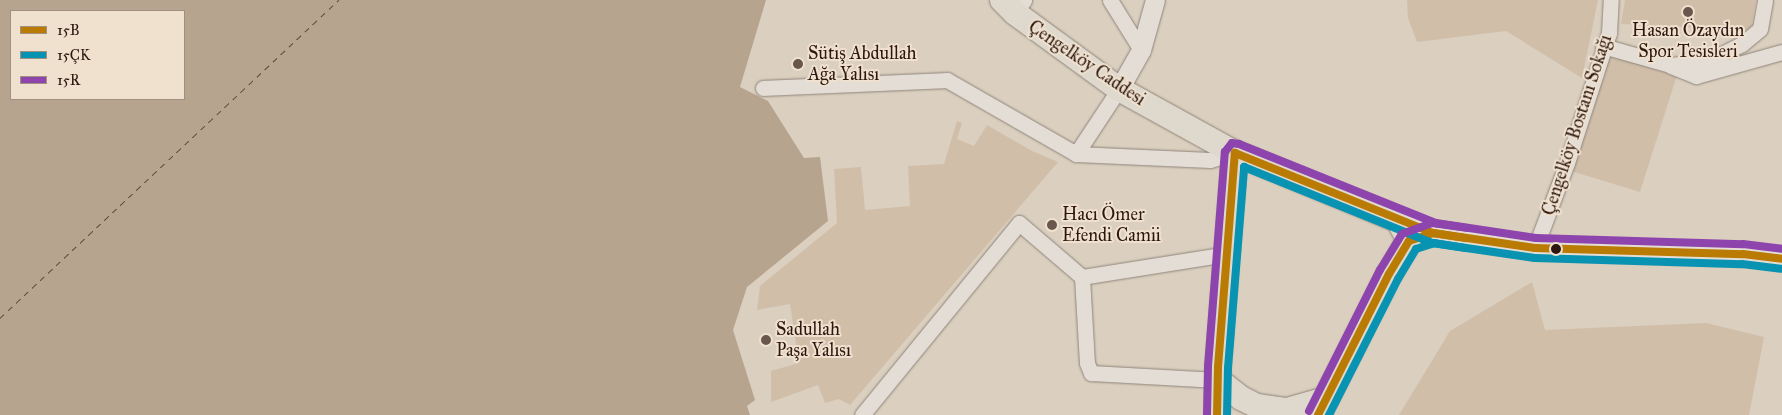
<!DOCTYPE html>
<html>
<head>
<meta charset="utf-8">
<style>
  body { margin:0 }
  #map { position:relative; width:1782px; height:415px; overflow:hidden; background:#dbcfbf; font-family:"IM FELL Great Primer",serif }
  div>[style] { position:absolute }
  .green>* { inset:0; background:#d0bea9 }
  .water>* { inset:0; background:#b7a48f }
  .ferry>* { height:1px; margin-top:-0.5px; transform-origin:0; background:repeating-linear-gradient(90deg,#5d473a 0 6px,transparent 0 11px) }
  .roads { filter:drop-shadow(0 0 1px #8f857b) drop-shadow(0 0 1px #8f857b) }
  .minor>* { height:15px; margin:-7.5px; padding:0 7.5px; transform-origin:7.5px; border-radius:7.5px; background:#e3ddd5 }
  .tertiary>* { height:19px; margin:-9.5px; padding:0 9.5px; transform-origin:9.5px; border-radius:9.5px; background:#e3ddd5 }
  .secondary>* { height:21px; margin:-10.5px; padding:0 10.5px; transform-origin:10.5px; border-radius:10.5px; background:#e3ddd5 }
  .primary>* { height:24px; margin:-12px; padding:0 12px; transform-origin:12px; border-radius:12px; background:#ded8cd }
  .bus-1>* { height:8px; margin:-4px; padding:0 4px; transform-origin:4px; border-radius:4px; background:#ba7b04 }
  .bus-2>* { height:8px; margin:-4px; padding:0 4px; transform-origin:4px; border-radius:4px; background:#0793b1 }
  .bus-3>* { height:8px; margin:-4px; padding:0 4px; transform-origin:4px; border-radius:4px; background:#8e44ad }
  .dots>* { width:14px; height:14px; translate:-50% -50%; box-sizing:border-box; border:2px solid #efe1ce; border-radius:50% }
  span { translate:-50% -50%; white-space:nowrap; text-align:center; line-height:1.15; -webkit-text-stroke:4px #efe1ce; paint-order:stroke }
  .poi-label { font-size:18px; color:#2c160f }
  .left { translate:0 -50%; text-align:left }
  .street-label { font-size:18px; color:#2c160f }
  .legend { position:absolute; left:10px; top:10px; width:175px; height:90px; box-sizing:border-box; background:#efe1ce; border:1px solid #a19082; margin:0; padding:6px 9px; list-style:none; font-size:15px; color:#2c160f }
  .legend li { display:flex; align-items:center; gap:10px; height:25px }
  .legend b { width:25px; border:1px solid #a19082 }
</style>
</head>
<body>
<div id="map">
  <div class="green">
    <div style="clip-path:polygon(1407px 0,1598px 0,1582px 78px,1506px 31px,1417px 42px,1408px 18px)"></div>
    <div style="clip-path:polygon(1625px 0,1756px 0,1751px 30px,1621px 24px)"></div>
    <div style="clip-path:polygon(1608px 54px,1677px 75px,1640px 192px,1571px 171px)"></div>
    <div style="clip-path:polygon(957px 121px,962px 123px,957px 139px,974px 146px,987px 125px,1032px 151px,1058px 162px,850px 405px,839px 399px,825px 403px,818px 385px,771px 402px,771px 371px,799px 363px,790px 304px,757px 310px,760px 286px,837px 223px,834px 169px,861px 167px,865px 210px,910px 206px,908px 166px,944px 164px)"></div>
    <div style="clip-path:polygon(1532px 282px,1545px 330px,1706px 323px,1764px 337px,1749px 415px,1399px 415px,1450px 331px)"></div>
  </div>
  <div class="water">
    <div style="clip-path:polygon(evenodd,0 0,766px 0,740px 87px,768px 101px,804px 158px,820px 157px,828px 221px,747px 287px,733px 330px,755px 400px,747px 406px,750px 415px,0 415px,0 0,11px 11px,184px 11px,184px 99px,11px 99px,11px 11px)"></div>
  </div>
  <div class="ferry">
    <div style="left:0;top:318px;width:465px;rotate:-43.2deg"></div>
  </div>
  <div class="roads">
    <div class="minor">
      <div style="left:1110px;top:0;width:59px;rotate:58.2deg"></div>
      <div style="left:1015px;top:13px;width:16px;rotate:-55deg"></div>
      <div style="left:1603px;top:46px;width:70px;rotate:15.8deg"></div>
      <div style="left:1670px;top:65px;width:20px;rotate:-6deg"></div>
      <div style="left:1690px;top:63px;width:33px;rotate:-16deg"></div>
      <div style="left:1722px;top:54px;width:22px;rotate:-27deg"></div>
      <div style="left:1742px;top:44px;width:23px;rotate:-40deg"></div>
      <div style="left:1760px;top:29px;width:29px;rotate:-80deg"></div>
      <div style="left:1671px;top:66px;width:27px;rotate:22deg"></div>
      <div style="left:1696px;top:76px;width:89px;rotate:-15.6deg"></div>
      <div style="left:763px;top:88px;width:184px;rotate:-2.5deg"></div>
      <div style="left:947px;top:80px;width:149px;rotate:29.8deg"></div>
      <div style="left:1076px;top:154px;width:134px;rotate:2.6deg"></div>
      <div style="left:1210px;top:160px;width:26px;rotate:-16deg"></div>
      <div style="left:1076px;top:154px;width:78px;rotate:-56.5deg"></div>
      <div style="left:1535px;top:248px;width:91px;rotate:-69.4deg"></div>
      <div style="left:1567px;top:163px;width:137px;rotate:-72.1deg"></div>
      <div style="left:1609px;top:33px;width:33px;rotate:-87deg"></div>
      <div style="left:1082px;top:277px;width:148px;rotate:-9deg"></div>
      <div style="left:862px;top:415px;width:248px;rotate:-50.7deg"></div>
      <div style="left:1019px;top:223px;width:83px;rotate:40.6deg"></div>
      <div style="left:1082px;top:277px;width:86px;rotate:86.7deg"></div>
      <div style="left:1087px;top:363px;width:11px;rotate:68deg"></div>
      <div style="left:1091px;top:373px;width:127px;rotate:3.2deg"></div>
    </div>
    <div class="tertiary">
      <div style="left:1119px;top:89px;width:45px;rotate:-60.6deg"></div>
      <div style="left:1141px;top:50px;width:52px;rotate:-74.4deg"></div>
    </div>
    <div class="secondary">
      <div style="left:1398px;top:220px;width:37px;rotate:20deg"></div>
      <div style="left:1433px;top:233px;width:103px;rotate:8.4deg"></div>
      <div style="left:1535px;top:248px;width:208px;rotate:1.7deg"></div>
      <div style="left:1743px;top:254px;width:39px;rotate:7deg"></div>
    </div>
    <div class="primary">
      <div style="left:1002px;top:0;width:18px;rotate:45deg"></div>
      <div style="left:1015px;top:13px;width:129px;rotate:36.2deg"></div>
      <div style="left:1119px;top:89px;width:132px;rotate:28.9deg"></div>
      <div style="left:1235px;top:153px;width:176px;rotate:22.3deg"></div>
      <div style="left:1398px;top:220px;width:24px;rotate:62deg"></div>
      <div style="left:1409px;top:241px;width:39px;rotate:121deg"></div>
      <div style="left:1389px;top:274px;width:158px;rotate:116.7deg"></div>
      <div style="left:1218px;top:380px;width:29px;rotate:38deg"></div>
      <div style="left:1241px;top:398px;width:18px;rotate:27deg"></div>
      <div style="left:1257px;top:406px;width:30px;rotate:8deg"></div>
      <div style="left:1287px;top:410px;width:41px;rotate:-15.8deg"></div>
      <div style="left:1217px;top:415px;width:48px;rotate:-88.8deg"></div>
      <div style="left:1218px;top:367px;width:215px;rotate:-85.5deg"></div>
    </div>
  </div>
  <div class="bus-1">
    <div style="left:1217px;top:415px;width:48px;rotate:-88.8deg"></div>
    <div style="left:1218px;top:367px;width:215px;rotate:-85.5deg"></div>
    <div style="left:1235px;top:153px;width:214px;rotate:22deg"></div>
    <div style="left:1433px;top:233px;width:103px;rotate:8.4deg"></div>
    <div style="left:1535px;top:248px;width:208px;rotate:1.7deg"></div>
    <div style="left:1743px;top:254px;width:39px;rotate:7deg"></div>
    <div style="left:1318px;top:415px;width:158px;rotate:-63.3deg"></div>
    <div style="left:1389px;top:274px;width:39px;rotate:-59deg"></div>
    <div style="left:1409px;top:241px;width:25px;rotate:-18deg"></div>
    <div style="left:1433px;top:233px;width:33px;rotate:9deg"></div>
  </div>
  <div class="bus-2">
    <div style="left:1227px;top:415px;width:47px;rotate:-88.8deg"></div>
    <div style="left:1228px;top:368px;width:202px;rotate:-85.4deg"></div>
    <div style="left:1244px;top:167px;width:203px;rotate:22deg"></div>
    <div style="left:1432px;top:243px;width:104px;rotate:8.3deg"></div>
    <div style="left:1535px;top:258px;width:207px;rotate:1.7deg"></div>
    <div style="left:1742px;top:264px;width:39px;rotate:7deg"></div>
    <div style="left:1329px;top:415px;width:153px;rotate:-63.1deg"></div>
    <div style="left:1398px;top:279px;width:35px;rotate:-59deg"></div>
    <div style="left:1416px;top:249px;width:19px;rotate:-18deg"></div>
    <div style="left:1434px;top:243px;width:31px;rotate:9deg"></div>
  </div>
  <div class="bus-3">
    <div style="left:1309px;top:411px;width:158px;rotate:-63.3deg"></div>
    <div style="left:1380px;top:270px;width:42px;rotate:-58.6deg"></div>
    <div style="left:1402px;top:234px;width:32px;rotate:-20deg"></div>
    <div style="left:1432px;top:223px;width:35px;rotate:8deg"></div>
    <div style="left:1207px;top:415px;width:49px;rotate:-88.8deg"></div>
    <div style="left:1208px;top:366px;width:215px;rotate:-85.5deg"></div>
    <div style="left:1225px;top:152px;width:11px;rotate:-52deg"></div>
    <div style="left:1232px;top:143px;width:7px;rotate:8deg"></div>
    <div style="left:1239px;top:144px;width:212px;rotate:21.9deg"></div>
    <div style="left:1436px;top:223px;width:101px;rotate:8.5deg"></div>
    <div style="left:1536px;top:238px;width:207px;rotate:1.7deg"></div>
    <div style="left:1743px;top:244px;width:39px;rotate:7deg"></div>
  </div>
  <div class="dots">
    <div style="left:1688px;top:12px;background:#69574d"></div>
    <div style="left:798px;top:64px;background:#69574d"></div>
    <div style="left:1052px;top:225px;background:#69574d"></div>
    <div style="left:1556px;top:249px;background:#2c160f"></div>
    <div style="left:766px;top:340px;background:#69574d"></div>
  </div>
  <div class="poi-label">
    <span style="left:1688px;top:41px">Hasan Özaydın<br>Spor Tesisleri</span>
    <span class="left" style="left:808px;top:64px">Sütiş Abdullah<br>Ağa Yalısı</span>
    <span class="left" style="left:1062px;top:225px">Hacı Ömer<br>Efendi Camii</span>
    <span class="left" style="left:776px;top:340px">Sadullah<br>Paşa Yalısı</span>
  </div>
  <div class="street-label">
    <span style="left:1087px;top:63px;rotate:34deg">Çengelköy Caddesi</span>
    <span style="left:1577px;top:125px;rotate:-72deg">Çengelköy Bostanı Sokağı</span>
  </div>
  <ul class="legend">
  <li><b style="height:6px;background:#ba7b04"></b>15B</li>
  <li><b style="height:6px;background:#0793b1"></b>15ÇK</li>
  <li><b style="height:6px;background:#8e44ad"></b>15R</li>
  </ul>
</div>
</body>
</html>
